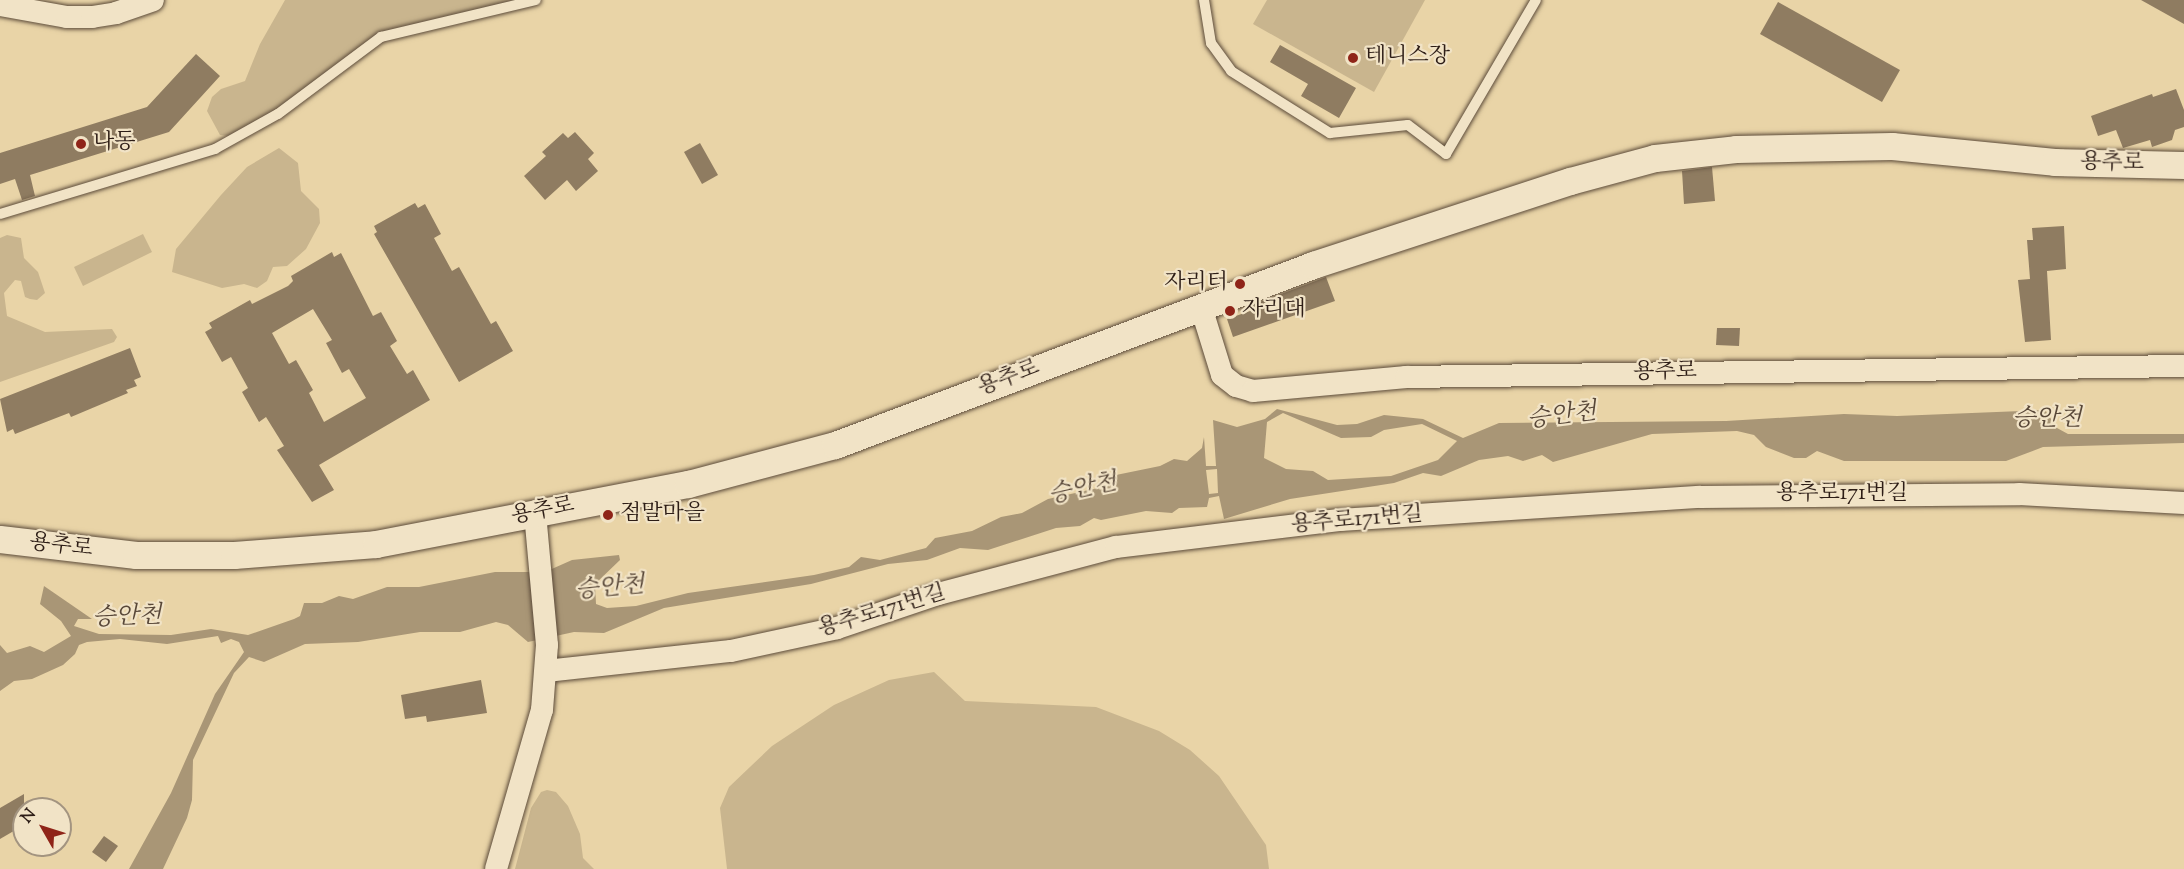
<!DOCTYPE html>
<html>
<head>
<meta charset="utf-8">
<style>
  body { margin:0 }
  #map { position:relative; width:2184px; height:869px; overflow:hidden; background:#e9d4a7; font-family:"Sorts Mill Goudy","Noto Serif KR",serif }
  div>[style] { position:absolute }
  .green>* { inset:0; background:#c9b58e }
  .water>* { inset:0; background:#a99676 }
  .building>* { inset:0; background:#8f7c61 }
  .roads { filter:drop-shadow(0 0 2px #5c4b3a) drop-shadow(0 0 2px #5c4b3a) }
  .service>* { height:10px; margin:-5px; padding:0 5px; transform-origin:5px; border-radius:5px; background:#f1e3c6 }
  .minor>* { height:22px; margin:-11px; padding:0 11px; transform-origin:11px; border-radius:11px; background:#f1e3c6 }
  .tertiary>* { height:27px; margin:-13.5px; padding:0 13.5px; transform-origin:13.5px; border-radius:13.5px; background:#f1e3c6 }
  .dots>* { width:16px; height:16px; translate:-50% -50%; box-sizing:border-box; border:3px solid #f1e3c6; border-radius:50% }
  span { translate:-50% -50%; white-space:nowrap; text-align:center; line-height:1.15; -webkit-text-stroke:4.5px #f1e3c6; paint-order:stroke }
  .poi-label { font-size:22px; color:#2d1d16 }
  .left { translate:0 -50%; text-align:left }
  .right { translate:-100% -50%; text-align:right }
  .street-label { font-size:22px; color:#2d1d16 }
  .water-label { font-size:24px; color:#584738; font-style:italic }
  .north { position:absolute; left:12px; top:797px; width:60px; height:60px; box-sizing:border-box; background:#f1e3c6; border:2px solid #a39480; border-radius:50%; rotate:309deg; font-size:16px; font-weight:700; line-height:24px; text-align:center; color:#2d1d16 }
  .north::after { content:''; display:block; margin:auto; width:21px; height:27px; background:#8f2418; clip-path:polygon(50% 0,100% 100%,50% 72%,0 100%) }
</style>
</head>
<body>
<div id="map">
  <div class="green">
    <div style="clip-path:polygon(285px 0,522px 0,380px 33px,277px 111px,230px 136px,220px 135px,207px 111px,212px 97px,221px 89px,245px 81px,260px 44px)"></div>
    <div style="clip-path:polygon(1267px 0,1425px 0,1374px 92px,1253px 24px)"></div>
    <div style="clip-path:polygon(279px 148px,298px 163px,301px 191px,319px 209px,320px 223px,306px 249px,287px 266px,273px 267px,267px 281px,257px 288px,244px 284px,222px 288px,172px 272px,176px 249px,221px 195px,247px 167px)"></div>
    <div style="clip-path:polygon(143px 234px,152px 252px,83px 286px,74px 267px)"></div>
    <div style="clip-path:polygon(7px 235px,21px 238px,24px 258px,38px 272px,45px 293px,37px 300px,30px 299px,25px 297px,21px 281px,15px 280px,4px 293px,7px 316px,45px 332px,112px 329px,117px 337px,114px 342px,0 382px,0 238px)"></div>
    <div style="clip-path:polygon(934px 672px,965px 701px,1096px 707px,1159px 731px,1190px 750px,1219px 776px,1266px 845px,1269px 869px,727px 869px,720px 808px,729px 787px,772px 746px,834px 705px,889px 680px)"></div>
    <div style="clip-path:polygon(547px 790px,556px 792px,568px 806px,580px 834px,583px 858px,594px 869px,515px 869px,531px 808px,541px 792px)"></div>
  </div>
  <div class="water">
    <div style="clip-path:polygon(evenodd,1277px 409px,1337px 425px,1357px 424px,1384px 415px,1423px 419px,1463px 438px,1499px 423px,1726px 421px,1844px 414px,1897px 416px,2045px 410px,2057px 428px,2068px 434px,2184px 434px,2184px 443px,2043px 447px,2006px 461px,1844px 461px,1817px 451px,1806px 458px,1794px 458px,1766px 447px,1754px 435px,1737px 431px,1652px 434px,1553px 462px,1542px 455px,1523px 461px,1508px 456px,1479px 460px,1441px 476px,1423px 473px,1394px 483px,1290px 499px,1224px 519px,1219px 496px,1209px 498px,1207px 507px,1179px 508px,1172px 513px,1146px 511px,1101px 520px,1094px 518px,1080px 526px,1056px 528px,988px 550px,960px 548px,927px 560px,888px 564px,811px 584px,664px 608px,604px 633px,574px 632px,528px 642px,508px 625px,496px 622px,460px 632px,420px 632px,358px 642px,305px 644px,264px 662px,249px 657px,234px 673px,193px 760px,192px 800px,187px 818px,163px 869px,129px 869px,171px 793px,215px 694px,244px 652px,239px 642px,231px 639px,221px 643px,218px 636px,167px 644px,120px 639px,87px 642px,79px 645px,75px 654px,63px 665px,32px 679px,14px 681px,0 691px,0 645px,7px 653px,30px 646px,44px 652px,71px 636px,61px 621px,40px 604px,44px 586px,92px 619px,78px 619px,74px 626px,99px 634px,171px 635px,211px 629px,248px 635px,294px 619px,300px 616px,304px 603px,322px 603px,339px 596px,353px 599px,387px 587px,419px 587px,495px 572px,545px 572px,572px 560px,619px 555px,620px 560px,595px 584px,596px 604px,607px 608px,636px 606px,688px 593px,814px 575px,849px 567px,861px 557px,880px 560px,926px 548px,935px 538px,972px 531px,1001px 517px,1022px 513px,1048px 499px,1098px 488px,1116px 475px,1160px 466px,1174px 459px,1187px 461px,1202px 448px,1204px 437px,1206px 466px,1216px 466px,1213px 420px,1237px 427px,1265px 419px,1277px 409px,1283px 413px,1341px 438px,1371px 437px,1384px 430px,1422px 424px,1457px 441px,1438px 460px,1391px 476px,1328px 480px,1313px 471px,1286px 469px,1264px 458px,1267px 422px,1283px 413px,1277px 409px,1217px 469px,1218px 493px,1209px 494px,1206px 470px,1217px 469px)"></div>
  </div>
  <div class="building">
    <div style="clip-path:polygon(2141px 0,2184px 0,2184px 24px)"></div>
    <div style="clip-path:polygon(1778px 2px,1900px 70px,1882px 102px,1760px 34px)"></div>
    <div style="clip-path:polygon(1280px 45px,1356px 88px,1339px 118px,1301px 96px,1308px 84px,1270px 62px)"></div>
    <div style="clip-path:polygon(196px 54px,220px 76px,169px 132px,30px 175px,35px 196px,22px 200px,15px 179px,0 184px,0 153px,147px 107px)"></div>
    <div style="clip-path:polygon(2176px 89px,2184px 110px,2184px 127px,2175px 130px,2172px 140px,2152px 147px,2150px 140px,2123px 148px,2116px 130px,2098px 136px,2091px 116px,2152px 94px,2153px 97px)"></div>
    <div style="clip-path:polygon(575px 132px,594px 153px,588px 159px,598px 171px,576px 191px,567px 180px,545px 200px,524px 176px,546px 156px,542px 152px,563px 133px,568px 138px)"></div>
    <div style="clip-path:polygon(700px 143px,718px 175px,702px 184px,684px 152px)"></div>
    <div style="clip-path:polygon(1712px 167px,1715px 201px,1684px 204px,1682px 171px)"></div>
    <div style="clip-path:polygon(415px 203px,418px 208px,425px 204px,441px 234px,434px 238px,452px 271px,459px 267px,491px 324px,496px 321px,513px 351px,459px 382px,374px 234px,377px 232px,374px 226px)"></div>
    <div style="clip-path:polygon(2064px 226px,2066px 269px,2047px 271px,2051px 340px,2025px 342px,2018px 280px,2030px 279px,2027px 240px,2033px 240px,2032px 228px)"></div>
    <div style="clip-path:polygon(evenodd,332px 252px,334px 257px,341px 253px,373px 316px,381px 312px,397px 341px,390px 346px,407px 374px,413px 370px,430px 400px,319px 465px,334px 490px,312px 502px,277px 450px,284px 446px,266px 417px,259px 422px,242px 392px,248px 388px,231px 357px,222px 362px,205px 332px,212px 328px,209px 323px,250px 300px,252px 304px,288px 286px,293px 281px,291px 276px,332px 252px,313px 309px,332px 340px,326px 343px,342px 373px,349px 369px,366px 398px,324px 422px,309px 393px,313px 390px,296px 360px,289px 364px,272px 333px,313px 309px)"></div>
    <div style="clip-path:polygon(1326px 277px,1335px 301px,1233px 337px,1227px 319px,1253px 310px,1252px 305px)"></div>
    <div style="clip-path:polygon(1717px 328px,1740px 328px,1739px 346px,1716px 345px)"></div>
    <div style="clip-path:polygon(130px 348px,141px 377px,134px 380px,137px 386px,126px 390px,128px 393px,71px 417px,69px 413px,15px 434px,13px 429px,7px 432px,0 399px)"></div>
    <div style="clip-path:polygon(481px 680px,487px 713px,427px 722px,426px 716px,405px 719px,401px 695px)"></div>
    <div style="clip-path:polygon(24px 794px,24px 825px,0 839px,0 808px)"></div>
    <div style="clip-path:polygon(104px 836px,118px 846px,106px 862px,92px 852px)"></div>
  </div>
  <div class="roads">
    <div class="service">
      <div style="left:1204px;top:0;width:44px;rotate:80.8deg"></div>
      <div style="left:1211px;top:43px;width:34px;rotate:54deg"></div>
      <div style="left:1231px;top:71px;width:117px;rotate:32.1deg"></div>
      <div style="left:1330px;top:133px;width:78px;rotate:-5.9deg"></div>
      <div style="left:1408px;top:125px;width:48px;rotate:37.3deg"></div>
      <div style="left:1446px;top:154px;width:178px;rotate:-59.7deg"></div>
      <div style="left:0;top:214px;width:225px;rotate:-16.8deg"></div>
      <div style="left:215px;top:149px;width:72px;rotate:-29.1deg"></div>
      <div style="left:278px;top:114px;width:129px;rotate:-36.8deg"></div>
      <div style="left:381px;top:37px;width:159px;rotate:-13.4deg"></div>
    </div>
    <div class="minor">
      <div style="left:0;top:5px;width:68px;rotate:10.2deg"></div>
      <div style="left:67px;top:17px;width:25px"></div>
      <div style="left:92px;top:17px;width:24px;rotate:-9deg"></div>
      <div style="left:116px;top:13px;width:39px;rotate:-19deg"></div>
      <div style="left:1201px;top:307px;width:71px;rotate:72.8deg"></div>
      <div style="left:1222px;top:375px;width:18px;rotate:38deg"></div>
      <div style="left:1236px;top:386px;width:18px;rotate:16deg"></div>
      <div style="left:1253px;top:391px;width:154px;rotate:-5.2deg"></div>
      <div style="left:1406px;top:377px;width:778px;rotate:-0.81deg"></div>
      <div style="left:546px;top:671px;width:186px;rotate:-6.2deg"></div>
      <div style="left:731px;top:651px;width:108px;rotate:-12.2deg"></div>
      <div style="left:837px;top:628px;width:107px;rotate:-18.6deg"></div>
      <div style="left:938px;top:594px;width:184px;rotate:-14.8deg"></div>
      <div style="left:1116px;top:547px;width:226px;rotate:-6.9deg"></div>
      <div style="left:1340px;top:520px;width:361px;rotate:-3.7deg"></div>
      <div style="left:1700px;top:497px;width:319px;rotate:-0.5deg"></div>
      <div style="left:2019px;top:494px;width:165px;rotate:3.1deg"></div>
      <div style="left:496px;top:869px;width:166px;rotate:-73.9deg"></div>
      <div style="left:542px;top:710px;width:65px;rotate:-85.6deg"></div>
      <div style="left:547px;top:645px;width:133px;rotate:-95.2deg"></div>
    </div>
    <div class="tertiary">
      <div style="left:0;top:539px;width:137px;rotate:6.7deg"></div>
      <div style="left:136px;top:555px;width:98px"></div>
      <div style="left:234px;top:555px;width:142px;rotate:-4.4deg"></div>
      <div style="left:376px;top:544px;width:318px;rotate:-10.9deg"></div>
      <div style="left:688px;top:484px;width:152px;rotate:-14.9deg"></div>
      <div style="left:835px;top:445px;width:511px;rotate:-20.63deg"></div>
      <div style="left:1313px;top:265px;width:270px;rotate:-18.1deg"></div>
      <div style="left:1570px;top:181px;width:88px;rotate:-15.1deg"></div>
      <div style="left:1655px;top:158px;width:81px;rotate:-6.3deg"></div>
      <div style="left:1736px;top:149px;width:156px;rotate:-1.1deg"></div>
      <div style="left:1892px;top:146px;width:163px;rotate:5.6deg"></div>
      <div style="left:2054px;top:162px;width:130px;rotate:1.3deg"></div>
    </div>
  </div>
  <div class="dots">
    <div style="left:1353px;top:58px;background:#8f2418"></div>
    <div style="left:81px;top:144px;background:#8f2418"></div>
    <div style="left:1240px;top:284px;background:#8f2418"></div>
    <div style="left:1230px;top:311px;background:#8f2418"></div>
    <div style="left:608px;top:515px;background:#8f2418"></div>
  </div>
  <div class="poi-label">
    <span class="left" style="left:1365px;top:58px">테니스장</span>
    <span class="left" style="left:93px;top:144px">나동</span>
    <span class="right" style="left:1228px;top:284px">자리터</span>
    <span class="left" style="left:1242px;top:311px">자리대</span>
    <span class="left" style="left:620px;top:515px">점말마을</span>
  </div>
  <div class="street-label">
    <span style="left:2112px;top:164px;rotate:1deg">용추로</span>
    <span style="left:1665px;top:373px;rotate:-1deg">용추로</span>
    <span style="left:1009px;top:379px;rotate:-21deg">용추로</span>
    <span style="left:1842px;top:495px">용추로171번길</span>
    <span style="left:543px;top:512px;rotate:-11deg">용추로</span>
    <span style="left:1357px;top:521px;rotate:-5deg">용추로171번길</span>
    <span style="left:61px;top:547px;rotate:7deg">용추로</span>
    <span style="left:882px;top:612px;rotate:-17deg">용추로171번길</span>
  </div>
  <div class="water-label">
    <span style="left:1562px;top:417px;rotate:-7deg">승안천</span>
    <span style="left:2047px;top:420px">승안천</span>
    <span style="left:1083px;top:490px;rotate:-12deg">승안천</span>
    <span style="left:610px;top:589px;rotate:-5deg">승안천</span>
    <span style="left:127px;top:618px;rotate:-2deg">승안천</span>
  </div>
  <div class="north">N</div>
</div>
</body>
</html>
